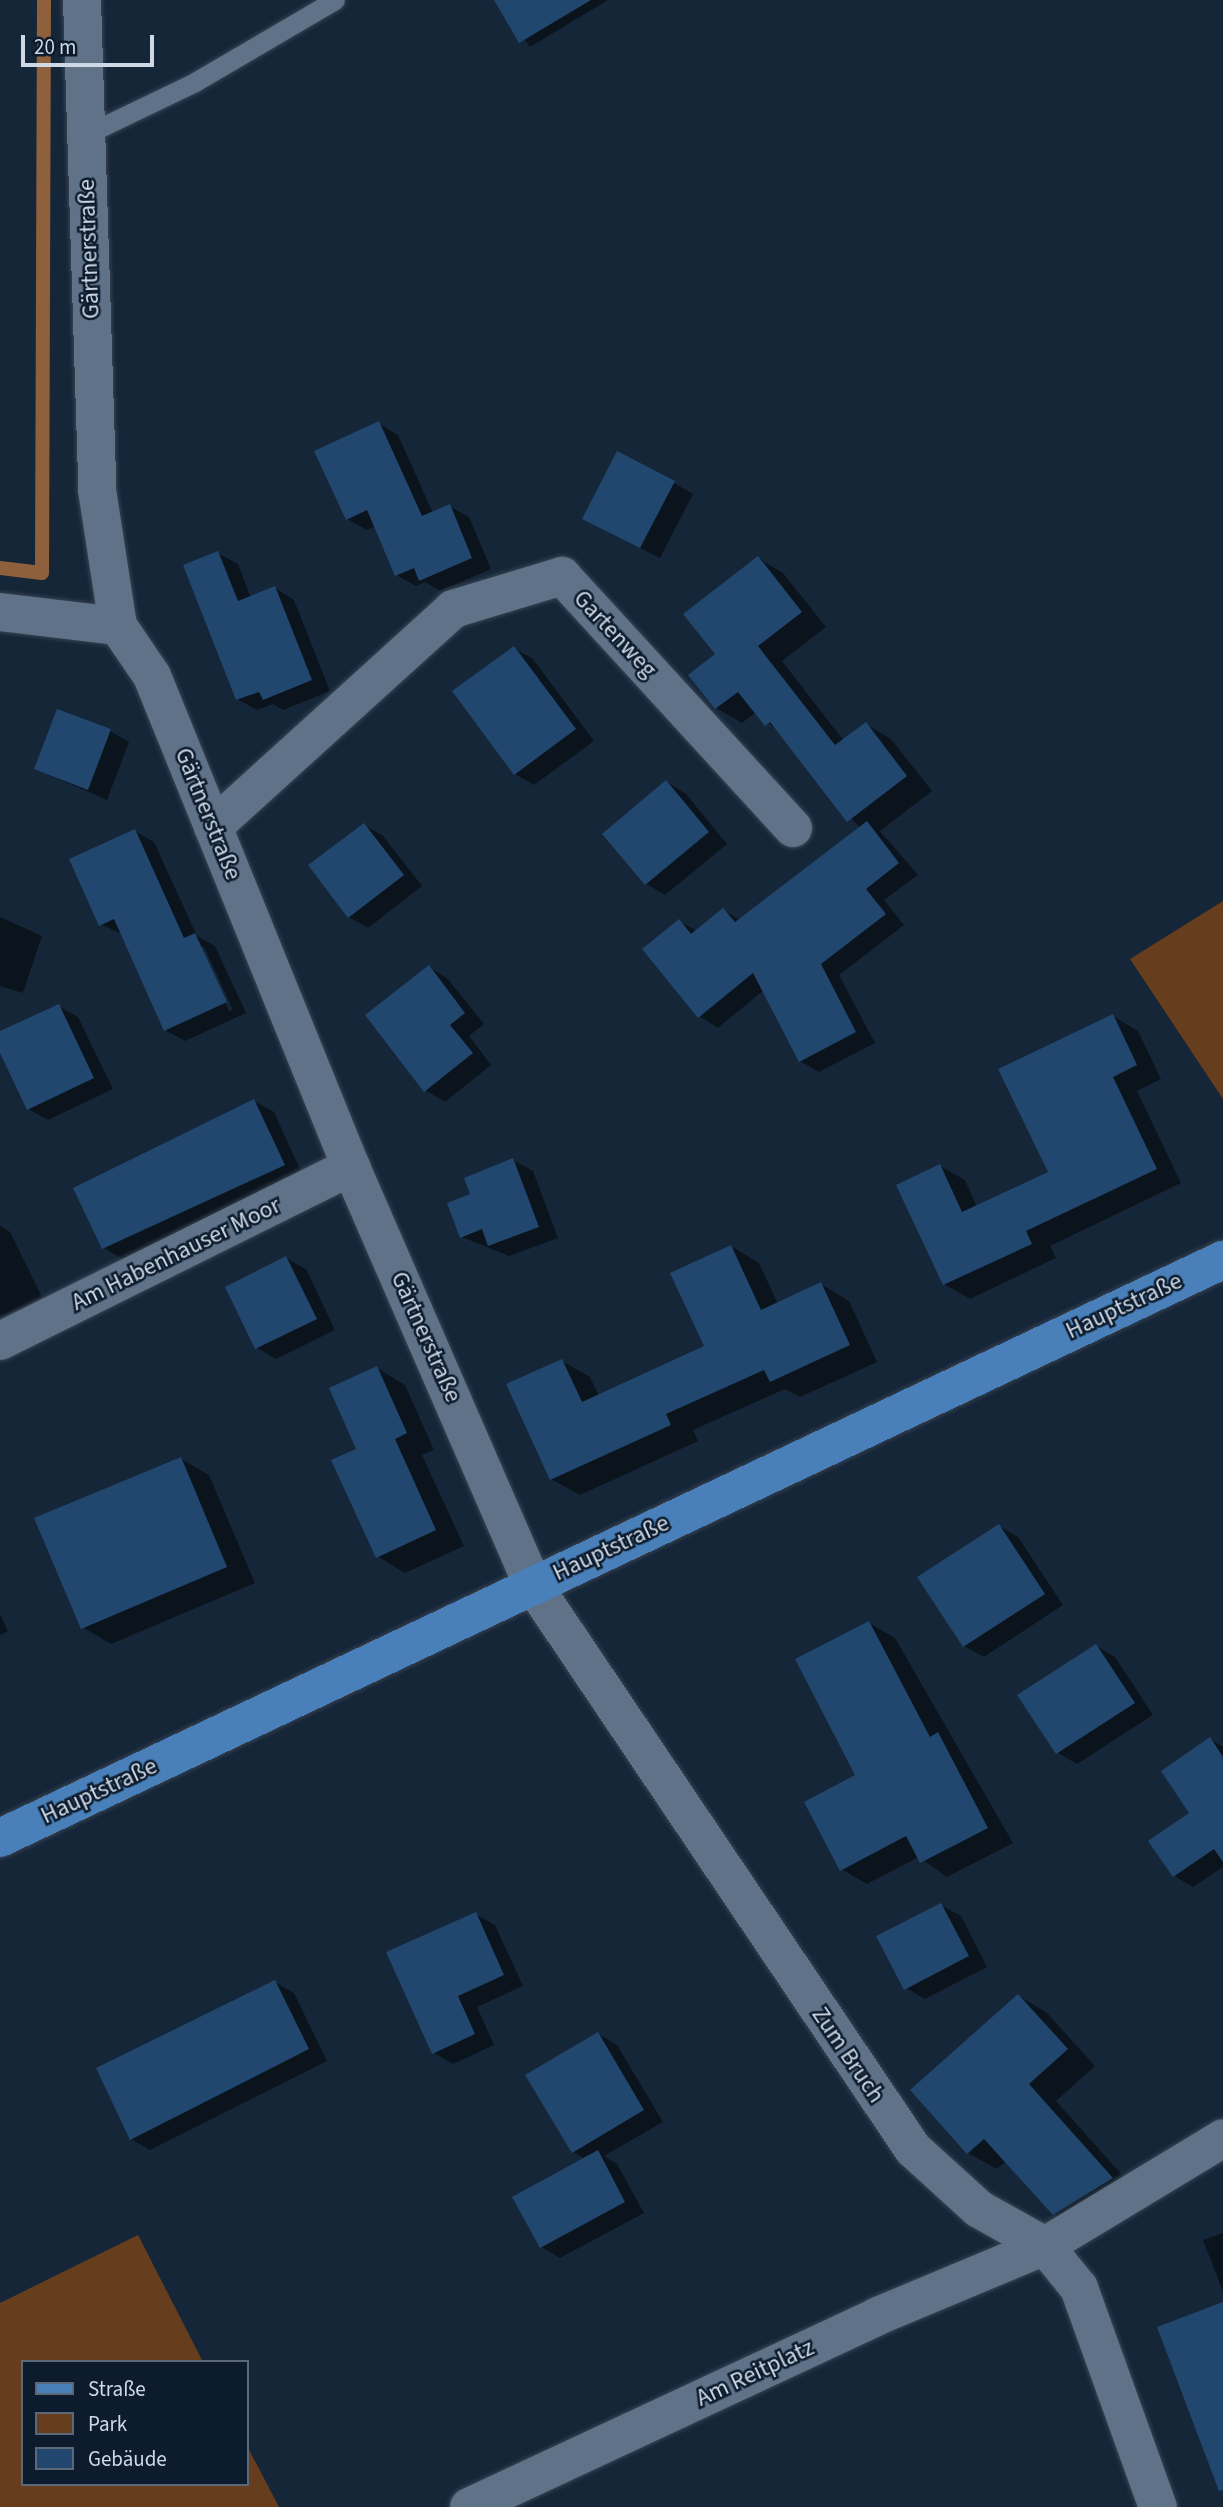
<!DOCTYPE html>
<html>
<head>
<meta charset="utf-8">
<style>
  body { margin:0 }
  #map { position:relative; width:1223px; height:2507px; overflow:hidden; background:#152638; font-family:"Source Sans 3",sans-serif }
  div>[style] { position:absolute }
  .green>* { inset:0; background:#663e1d }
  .shadow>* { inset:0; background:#0007 }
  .stream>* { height:14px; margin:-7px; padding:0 7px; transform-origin:7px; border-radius:7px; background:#8f603c }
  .building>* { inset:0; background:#21476e }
  .roads { filter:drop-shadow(0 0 2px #374353) drop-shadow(0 0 2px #374353) }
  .service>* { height:19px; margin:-9.5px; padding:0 9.5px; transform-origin:9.5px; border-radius:9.5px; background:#5f7288 }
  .minor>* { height:38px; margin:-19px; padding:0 19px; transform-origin:19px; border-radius:19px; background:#5f7288 }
  .primary>* { height:38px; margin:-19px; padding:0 19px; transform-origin:19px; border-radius:19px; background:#4980b9 }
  span { translate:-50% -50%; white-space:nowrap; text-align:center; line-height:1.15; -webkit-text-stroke:5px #0c1c2e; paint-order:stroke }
  .street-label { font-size:24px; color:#cfd9e6 }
  .legend { position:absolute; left:21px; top:2360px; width:228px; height:126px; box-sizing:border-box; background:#0c1c2e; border:2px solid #5a6878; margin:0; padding:9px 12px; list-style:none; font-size:21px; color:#cfd9e6 }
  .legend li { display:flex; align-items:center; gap:14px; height:35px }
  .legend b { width:35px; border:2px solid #5a6878 }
  .scale { position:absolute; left:21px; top:35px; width:133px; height:32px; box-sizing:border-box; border:4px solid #cfd9e6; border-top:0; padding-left:9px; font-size:21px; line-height:24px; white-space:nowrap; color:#cfd9e6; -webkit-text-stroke:5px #0c1c2e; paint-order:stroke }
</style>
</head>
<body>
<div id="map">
  <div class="green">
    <div style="clip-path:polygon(1223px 901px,1223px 1099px,1130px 959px)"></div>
    <div style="clip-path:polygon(138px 2235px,203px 2362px,23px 2362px,23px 2484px,247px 2484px,247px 2446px,279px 2507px,0 2507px,0 2303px)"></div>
  </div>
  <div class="shadow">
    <div style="clip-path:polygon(496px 0,608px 0,530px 47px)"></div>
    <div style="clip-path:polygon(378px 423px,398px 435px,433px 513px,449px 506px,469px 517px,491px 569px,440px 591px,425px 582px,416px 586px,396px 575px,376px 526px,367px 530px,347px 519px)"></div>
    <div style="clip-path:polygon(674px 483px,693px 494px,660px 558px,603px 529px)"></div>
    <div style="clip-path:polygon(218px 553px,238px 564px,251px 598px,275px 588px,294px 600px,330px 691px,283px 710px,273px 704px,257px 710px,237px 699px)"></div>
    <div style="clip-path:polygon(758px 558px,783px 573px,826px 627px,782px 661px,844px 741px,866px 724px,891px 739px,932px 791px,880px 831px,918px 875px,884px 900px,904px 925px,839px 975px,875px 1043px,819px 1072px,800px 1061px,764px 990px,718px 1028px,699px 1016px,679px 921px,697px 931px,723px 910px,740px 920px,860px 828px,780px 733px,756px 712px,742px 723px,716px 708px,690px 675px,717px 654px)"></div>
    <div style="clip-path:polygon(514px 648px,533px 659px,594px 741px,534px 785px,515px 774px)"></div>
    <div style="clip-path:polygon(110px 731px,129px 742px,107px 800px,36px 769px)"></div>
    <div style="clip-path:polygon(667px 782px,686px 794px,727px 844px,665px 895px,646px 884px)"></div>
    <div style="clip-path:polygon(364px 825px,383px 836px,422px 886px,368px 928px,349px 917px)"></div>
    <div style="clip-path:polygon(evenodd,135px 831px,154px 842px,197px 936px,215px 946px,246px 1013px,185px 1041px,165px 1030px,122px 934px,100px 924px,135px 831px,200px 947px,204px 947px,233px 1010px,229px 1011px,200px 947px)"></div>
    <div style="clip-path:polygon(0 917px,42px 936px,23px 993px,0 986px)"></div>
    <div style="clip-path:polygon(429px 967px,448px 979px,484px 1024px,469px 1036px,491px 1065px,445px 1102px,425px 1090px)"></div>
    <div style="clip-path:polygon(58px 1006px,78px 1017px,113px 1089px,48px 1120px,28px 1109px,0 1049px,0 1033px)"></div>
    <div style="clip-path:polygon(1113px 1016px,1138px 1031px,1161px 1079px,1137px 1091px,1181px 1183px,1050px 1246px,1056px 1258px,970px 1299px,944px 1284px,940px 1166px,965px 1180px,977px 1207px,1050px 1173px)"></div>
    <div style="clip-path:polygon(254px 1101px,274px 1112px,303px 1176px,123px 1259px,104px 1248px)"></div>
    <div style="clip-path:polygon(513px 1160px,533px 1171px,558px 1238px,509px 1256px,462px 1237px,472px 1195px)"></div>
    <div style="clip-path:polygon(0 1226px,10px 1232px,42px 1297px,0 1317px)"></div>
    <div style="clip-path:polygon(731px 1246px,759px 1263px,778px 1304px,821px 1284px,849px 1301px,877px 1362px,800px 1397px,785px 1389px,693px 1430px,698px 1441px,580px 1495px,551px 1479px,562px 1361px,590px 1377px,599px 1396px,706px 1347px)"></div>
    <div style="clip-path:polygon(286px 1258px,306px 1269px,335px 1330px,276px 1359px,257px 1348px)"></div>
    <div style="clip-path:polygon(377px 1368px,405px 1385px,434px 1450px,422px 1455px,464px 1546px,405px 1573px,377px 1556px,359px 1450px)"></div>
    <div style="clip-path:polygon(181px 1459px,209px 1475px,255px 1583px,111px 1644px,82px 1627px)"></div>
    <div style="clip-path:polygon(999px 1526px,1018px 1537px,1063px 1605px,984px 1657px,964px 1646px)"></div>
    <div style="clip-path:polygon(0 1614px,8px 1631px,0 1635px)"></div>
    <div style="clip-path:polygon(869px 1623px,895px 1638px,1013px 1843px,947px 1877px,919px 1857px,867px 1884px,841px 1869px,857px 1776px)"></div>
    <div style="clip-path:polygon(1096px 1646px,1115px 1657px,1153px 1715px,1077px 1764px,1058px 1753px,1019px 1696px)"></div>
    <div style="clip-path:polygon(1210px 1739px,1223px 1747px,1223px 1867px,1193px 1887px,1174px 1876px)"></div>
    <div style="clip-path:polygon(941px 1905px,961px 1916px,987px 1967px,925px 1999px,906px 1988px)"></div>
    <div style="clip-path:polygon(475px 1914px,495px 1925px,523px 1986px,477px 2007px,494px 2045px,453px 2064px,434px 2053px)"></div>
    <div style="clip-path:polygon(275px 1982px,294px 1993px,327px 2061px,150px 2150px,131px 2139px)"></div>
    <div style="clip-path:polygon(1019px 1996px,1047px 2013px,1095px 2066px,1056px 2101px,1140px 2195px,1083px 2231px,1054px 2214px,1006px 2161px,997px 2169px,968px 2153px)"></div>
    <div style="clip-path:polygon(598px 2034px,617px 2045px,663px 2122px,604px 2156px,617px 2164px,644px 2213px,560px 2258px,541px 2247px,585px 2159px,573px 2152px)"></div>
    <div style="clip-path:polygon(1223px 2233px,1223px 2292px,1203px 2240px)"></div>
  </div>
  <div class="stream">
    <div style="left:0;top:568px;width:42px;rotate:6.8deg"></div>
    <div style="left:42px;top:573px;width:573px;rotate:-89.8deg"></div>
  </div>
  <div class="building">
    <div style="clip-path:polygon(494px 0,591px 0,519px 43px)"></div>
    <div style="clip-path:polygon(379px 421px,422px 516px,450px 504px,472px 558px,419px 581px,414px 568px,395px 576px,367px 510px,346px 520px,314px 451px)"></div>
    <div style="clip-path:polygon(617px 451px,675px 481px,640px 548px,582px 519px)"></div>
    <div style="clip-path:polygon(218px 551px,238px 601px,275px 586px,312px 680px,263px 700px,259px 692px,236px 700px,183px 565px)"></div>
    <div style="clip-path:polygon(758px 556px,802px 612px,758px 646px,835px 745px,866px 722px,907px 776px,847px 822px,770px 722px,765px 726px,738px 692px,715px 709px,688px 675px,715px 654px,683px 614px)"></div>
    <div style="clip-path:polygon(514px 646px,576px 729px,514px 775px,452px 691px)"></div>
    <div style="clip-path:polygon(57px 709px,111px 729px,88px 790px,34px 769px)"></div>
    <div style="clip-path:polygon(666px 780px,709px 832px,645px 885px,602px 834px)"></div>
    <div style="clip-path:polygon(867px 821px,899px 863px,866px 889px,886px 914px,821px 964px,856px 1032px,799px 1062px,753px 973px,698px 1018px,642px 949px,679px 919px,691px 934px,723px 908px,735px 922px)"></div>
    <div style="clip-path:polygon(364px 823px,404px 875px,348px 918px,308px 865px)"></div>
    <div style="clip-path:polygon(135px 829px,184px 938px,195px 933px,227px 1002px,164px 1031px,114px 919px,99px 926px,69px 859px)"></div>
    <div style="clip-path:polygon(429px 965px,465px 1013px,450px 1025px,473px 1053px,424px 1092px,365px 1015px)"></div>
    <div style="clip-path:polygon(59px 1004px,94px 1078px,27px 1110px,0 1053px,0 1031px)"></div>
    <div style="clip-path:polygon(1113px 1014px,1137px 1065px,1113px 1077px,1157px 1169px,1026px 1231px,1032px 1244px,943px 1285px,896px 1185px,940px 1164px,962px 1212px,1048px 1172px,998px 1069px)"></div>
    <div style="clip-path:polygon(254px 1099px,285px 1165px,102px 1249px,73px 1188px)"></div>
    <div style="clip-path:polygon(513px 1158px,539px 1227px,488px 1246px,482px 1229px,460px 1238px,447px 1203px,470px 1194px,464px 1178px)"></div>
    <div style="clip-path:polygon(731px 1245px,761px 1310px,821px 1282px,850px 1345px,770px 1382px,764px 1370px,666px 1414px,671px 1425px,550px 1480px,506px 1384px,562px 1359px,582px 1402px,704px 1346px,670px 1273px)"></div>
    <div style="clip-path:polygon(286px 1256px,317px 1319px,255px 1349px,225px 1287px)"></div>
    <div style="clip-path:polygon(377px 1366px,407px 1433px,395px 1439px,436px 1530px,376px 1558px,331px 1460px,356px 1449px,329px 1388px)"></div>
    <div style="clip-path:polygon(181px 1457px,227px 1567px,81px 1629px,34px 1518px)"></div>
    <div style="clip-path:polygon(999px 1524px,1045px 1594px,963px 1647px,917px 1577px)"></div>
    <div style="clip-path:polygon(869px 1621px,930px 1737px,938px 1732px,988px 1828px,920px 1863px,906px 1836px,840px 1871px,804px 1802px,855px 1775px,795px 1659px)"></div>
    <div style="clip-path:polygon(1096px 1644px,1135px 1703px,1056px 1754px,1017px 1695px)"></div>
    <div style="clip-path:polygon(1210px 1737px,1223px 1757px,1223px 1862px,1214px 1849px,1173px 1877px,1148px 1841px,1189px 1813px,1161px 1771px)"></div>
    <div style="clip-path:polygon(941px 1903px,969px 1956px,904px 1990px,876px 1936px)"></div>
    <div style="clip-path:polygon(476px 1912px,504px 1975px,458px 1996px,475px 2034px,432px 2054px,386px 1952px)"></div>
    <div style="clip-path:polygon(275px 1980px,309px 2049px,130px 2140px,96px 2068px)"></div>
    <div style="clip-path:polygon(1018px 1994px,1068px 2049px,1029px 2084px,1113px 2178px,1053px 2215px,984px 2139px,967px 2154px,910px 2090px)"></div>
    <div style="clip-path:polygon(598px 2032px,644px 2110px,572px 2153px,525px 2075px)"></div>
    <div style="clip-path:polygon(598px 2150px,625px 2202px,540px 2248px,512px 2197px)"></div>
    <div style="clip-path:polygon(1223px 2302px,1223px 2490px,1219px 2491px,1157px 2327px)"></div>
  </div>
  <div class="roads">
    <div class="service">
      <div style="left:85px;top:135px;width:122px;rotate:-25.7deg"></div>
      <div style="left:195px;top:82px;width:162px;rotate:-30.4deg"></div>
    </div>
    <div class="minor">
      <div style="left:82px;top:0;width:490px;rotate:88.2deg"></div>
      <div style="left:97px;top:490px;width:138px;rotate:81.2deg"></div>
      <div style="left:118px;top:626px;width:60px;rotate:55.8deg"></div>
      <div style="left:152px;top:676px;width:530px;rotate:67.94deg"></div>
      <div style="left:351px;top:1167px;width:456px;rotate:66.5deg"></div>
      <div style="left:533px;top:1585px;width:680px;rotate:56.03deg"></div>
      <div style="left:913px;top:2149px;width:89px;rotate:42.3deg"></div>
      <div style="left:979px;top:2209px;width:76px;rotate:29.3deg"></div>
      <div style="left:1045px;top:2246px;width:54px;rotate:51deg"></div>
      <div style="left:1079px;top:2288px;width:233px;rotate:70.2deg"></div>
      <div style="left:0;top:612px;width:119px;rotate:6.8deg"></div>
      <div style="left:213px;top:827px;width:324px;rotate:-42.2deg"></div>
      <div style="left:453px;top:609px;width:114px;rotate:-16.8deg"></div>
      <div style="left:562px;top:576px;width:342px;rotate:47.5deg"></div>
      <div style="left:0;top:1341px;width:392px;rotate:-26.4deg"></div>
      <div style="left:469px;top:2507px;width:451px;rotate:-25deg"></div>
      <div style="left:878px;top:2316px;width:181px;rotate:-22.7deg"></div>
      <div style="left:1045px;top:2246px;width:208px;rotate:-31.2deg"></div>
    </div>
    <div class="primary">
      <div style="left:0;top:1838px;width:1353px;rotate:-25.3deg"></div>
    </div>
  </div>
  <div class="street-label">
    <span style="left:89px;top:249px;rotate:-92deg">Gärtnerstraße</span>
    <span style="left:615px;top:634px;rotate:47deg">Gartenweg</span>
    <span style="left:208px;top:814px;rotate:68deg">Gärtnerstraße</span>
    <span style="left:176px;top:1254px;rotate:-26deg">Am Habenhauser Moor</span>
    <span style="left:1124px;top:1306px;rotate:-25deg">Hauptstraße</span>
    <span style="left:426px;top:1337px;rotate:66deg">Gärtnerstraße</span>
    <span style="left:611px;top:1548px;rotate:-25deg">Hauptstraße</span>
    <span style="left:99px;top:1791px;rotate:-25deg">Hauptstraße</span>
    <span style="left:848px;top:2055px;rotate:56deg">Zum Bruch</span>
    <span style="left:755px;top:2373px;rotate:-25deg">Am Reitplatz</span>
  </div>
  <ul class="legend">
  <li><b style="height:9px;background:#4980b9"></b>Straße</li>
  <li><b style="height:19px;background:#663e1d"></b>Park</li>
  <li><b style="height:19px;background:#21476e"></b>Gebäude</li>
  </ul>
  <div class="scale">20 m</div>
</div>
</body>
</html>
